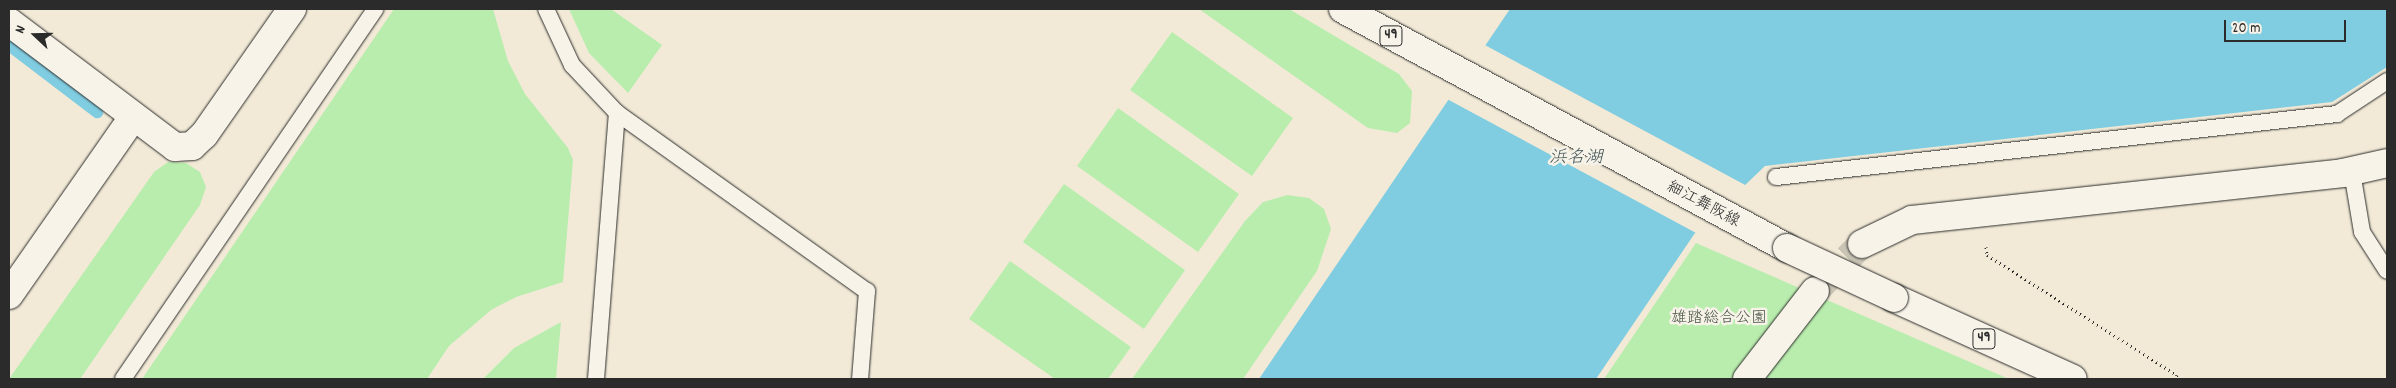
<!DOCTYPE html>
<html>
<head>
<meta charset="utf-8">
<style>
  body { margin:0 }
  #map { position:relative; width:2396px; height:388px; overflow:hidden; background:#f2ead7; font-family:Dekko,"Klee One",sans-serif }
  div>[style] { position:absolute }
  .green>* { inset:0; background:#b9edae }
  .water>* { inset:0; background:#80cce0 }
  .pier>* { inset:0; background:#f2ead7 }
  .stream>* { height:12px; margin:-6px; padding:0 6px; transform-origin:6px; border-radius:6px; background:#80cce0 }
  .street-tunnel>* { height:28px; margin-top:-14px; transform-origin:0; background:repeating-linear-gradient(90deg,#cac4b5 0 28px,transparent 0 42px) }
  .path>* { height:3px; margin-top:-1.5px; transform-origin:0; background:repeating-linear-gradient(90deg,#2b2b2b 0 1px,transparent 0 5px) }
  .roads { filter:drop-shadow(0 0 1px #2b2b2b) drop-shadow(0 0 1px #2b2b2b) }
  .lane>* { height:16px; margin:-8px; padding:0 8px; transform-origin:8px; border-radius:8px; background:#f7f3e8 }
  .street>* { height:28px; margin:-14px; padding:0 14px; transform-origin:14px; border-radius:14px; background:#f7f3e8 }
  .primary>* { height:28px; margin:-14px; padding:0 14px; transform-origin:14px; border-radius:14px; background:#f7f3e8 }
  .bridges { filter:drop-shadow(0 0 1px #2b2b2b) drop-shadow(0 0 1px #2b2b2b) }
  .primary-bridge>* { height:28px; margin:-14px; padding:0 14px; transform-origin:14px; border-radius:14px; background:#f7f3e8 }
  span { translate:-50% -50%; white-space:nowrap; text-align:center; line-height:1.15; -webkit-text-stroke:5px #f7f3e8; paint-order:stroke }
  .shield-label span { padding:1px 4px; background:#f7f3e8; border:1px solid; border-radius:4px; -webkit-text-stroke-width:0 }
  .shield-label { font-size:15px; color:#2b2b2b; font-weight:700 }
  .street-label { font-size:16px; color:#2b2b2b }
  .park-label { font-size:16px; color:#475245 }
  .water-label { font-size:18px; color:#405358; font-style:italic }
  .frame { position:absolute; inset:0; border:10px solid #2b2b2b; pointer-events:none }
  .north { position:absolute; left:10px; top:10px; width:50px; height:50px; -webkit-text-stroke:4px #f7f3e8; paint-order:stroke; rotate:291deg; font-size:14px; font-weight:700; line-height:20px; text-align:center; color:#2b2b2b }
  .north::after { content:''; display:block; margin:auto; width:18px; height:22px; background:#2b2b2b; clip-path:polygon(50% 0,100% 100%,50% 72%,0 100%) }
  .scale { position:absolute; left:2224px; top:20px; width:122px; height:22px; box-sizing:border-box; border:2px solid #2b2b2b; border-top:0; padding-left:6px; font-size:15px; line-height:18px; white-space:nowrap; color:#2b2b2b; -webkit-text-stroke:4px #f7f3e8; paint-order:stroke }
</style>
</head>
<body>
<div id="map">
  <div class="green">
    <div style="clip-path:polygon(394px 9px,493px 9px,508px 61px,525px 94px,568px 148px,573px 160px,563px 282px,516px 297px,491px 310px,449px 346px,427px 379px,142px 379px)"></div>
    <div style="clip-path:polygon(569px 9px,611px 9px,662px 45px,628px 93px,589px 53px)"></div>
    <div style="clip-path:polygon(1199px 9px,1289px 9px,1399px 74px,1412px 91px,1410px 123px,1397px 133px,1368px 128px)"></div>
    <div style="clip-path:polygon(1172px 32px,1293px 118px,1252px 176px,1130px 90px)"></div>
    <div style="clip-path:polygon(1118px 108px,1239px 194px,1198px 252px,1077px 166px)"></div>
    <div style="clip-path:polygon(168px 162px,186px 163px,200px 172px,206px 187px,200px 205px,80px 379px,9px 379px,154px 172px)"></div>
    <div style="clip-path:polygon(1064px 184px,1185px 270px,1144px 329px,1023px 242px)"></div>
    <div style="clip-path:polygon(1287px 195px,1309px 198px,1324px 209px,1331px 229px,1317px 271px,1243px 379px,1132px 379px,1245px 221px,1263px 202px)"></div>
    <div style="clip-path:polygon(1696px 243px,2009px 379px,1604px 379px)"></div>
    <div style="clip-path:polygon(1010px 261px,1131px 347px,1108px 379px,1055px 379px,969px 319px)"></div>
    <div style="clip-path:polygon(561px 322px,556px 379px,483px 379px,514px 348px)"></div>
  </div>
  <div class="water">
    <div style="clip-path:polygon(1510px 9px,2387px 9px,2387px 67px,2332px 102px,1765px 166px,1695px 233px,1596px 379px,1259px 379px)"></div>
  </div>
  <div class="pier">
    <div style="clip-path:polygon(1483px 44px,1747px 186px,1698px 234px,1447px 99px)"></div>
  </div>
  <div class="stream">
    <div style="left:9px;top:45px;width:111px;rotate:37.3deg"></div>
  </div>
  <div class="street-tunnel">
    <div style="left:1818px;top:288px;width:62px;rotate:-45deg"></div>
  </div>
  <div class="path">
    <div style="left:1986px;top:247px;width:8px;rotate:83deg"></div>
    <div style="left:1987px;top:255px;width:225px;rotate:32.3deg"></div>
    <div style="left:2177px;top:375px;width:4px;rotate:117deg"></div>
  </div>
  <div class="roads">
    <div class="lane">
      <div style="left:546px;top:9px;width:62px;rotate:65.1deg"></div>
      <div style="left:572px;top:65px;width:66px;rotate:46.8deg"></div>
      <div style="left:617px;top:113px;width:307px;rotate:35.5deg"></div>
      <div style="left:867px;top:291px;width:88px;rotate:94.5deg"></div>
      <div style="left:2352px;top:172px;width:61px;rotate:80.5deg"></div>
      <div style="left:2362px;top:232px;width:46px;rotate:57.3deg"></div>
      <div style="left:1776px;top:177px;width:565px;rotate:-6.41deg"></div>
      <div style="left:2337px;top:114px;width:60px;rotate:-33.4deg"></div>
      <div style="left:123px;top:379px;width:448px;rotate:-55.7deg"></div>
      <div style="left:596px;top:379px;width:267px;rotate:-85.5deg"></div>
    </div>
    <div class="street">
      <div style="left:9px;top:22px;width:208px;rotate:37deg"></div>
      <div style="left:175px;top:147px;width:17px;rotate:-3deg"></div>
      <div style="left:192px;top:146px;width:16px;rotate:-43deg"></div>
      <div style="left:204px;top:135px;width:154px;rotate:-55.1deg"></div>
      <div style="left:1862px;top:244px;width:55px;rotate:-25.6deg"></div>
      <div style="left:1912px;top:220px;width:434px;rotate:-6.2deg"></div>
      <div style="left:2343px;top:173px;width:45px;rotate:-12.8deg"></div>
      <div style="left:9px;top:295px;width:217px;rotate:-55.1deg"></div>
      <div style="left:1747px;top:379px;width:111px;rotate:-52.3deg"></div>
    </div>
    <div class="primary">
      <div style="left:1343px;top:9px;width:504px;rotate:28.29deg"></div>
      <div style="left:1894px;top:298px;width:196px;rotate:24.3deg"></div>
    </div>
  </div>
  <div class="bridges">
    <div class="primary-bridge">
      <div style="left:1787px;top:248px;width:118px;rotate:25deg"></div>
    </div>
  </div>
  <div class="shield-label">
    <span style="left:1391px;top:36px">49</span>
    <span style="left:1984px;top:339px">49</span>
  </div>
  <div class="street-label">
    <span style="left:1703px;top:205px;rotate:28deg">細江舞阪線</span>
  </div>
  <div class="park-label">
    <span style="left:1719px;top:319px">雄踏総合公園</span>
  </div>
  <div class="water-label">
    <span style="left:1576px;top:159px">浜名湖</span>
  </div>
  <div class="frame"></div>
  <div class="north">N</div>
  <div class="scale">20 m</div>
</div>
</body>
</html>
